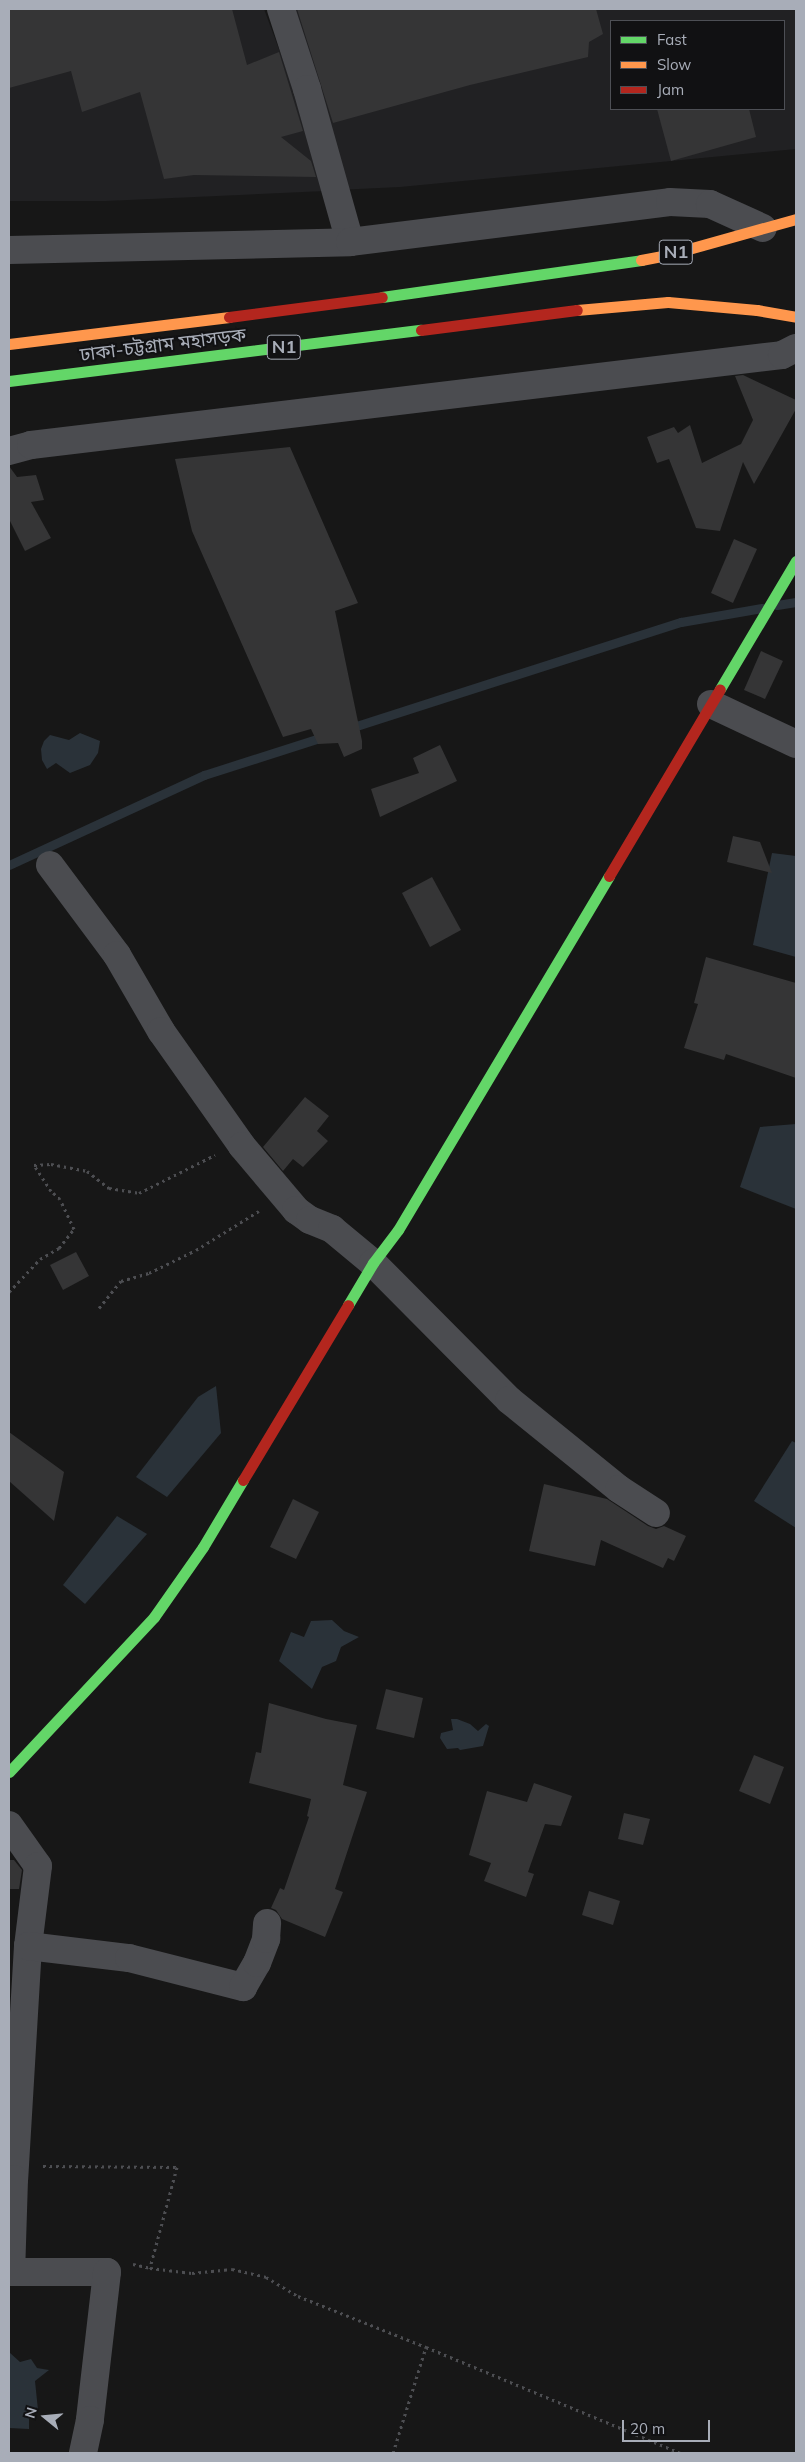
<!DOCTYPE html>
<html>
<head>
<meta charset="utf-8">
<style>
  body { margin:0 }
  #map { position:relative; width:805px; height:2462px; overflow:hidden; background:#171717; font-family:Mulish,"Noto Sans Bengali",sans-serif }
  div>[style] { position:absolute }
  .built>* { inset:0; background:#212123 }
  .water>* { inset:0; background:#2a3239 }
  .stream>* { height:9px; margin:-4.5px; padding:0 4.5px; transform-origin:4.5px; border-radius:4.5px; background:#2a3239 }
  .building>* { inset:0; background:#353536 }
  .path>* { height:3px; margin-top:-1.5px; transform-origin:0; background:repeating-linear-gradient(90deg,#4d4e52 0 2.5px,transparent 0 6.5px) }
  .street>* { height:28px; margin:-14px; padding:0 14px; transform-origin:14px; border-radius:14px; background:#4b4c50 }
  .fast>* { height:11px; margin:-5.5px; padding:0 5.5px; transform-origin:5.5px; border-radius:5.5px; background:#63d668 }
  .slow>* { height:11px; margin:-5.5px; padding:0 5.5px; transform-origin:5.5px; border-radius:5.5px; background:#ff974d }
  .jam>* { height:11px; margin:-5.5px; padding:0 5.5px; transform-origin:5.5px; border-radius:5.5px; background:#b3261e }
  span { translate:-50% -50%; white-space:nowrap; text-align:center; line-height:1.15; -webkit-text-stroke:4px #111113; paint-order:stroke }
  .shield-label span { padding:1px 4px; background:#111113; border:1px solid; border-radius:4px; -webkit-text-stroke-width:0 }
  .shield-label { font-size:18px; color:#a8adb8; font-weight:700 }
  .street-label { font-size:19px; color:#a8adb8 }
  .frame { position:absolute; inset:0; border:10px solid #a8adb8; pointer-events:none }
  .legend { position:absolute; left:610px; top:20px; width:175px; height:90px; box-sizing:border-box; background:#111113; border:1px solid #4d4f55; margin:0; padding:6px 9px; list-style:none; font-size:15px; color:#a8adb8 }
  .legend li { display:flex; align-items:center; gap:10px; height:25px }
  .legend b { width:25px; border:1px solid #4d4f55 }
  .north { position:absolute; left:20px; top:2392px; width:50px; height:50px; -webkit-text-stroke:4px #111113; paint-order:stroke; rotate:287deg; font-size:14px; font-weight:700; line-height:20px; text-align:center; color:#a8adb8 }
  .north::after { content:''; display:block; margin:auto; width:18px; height:22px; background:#a8adb8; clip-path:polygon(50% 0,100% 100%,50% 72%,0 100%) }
  .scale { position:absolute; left:622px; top:2420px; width:88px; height:22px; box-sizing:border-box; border:2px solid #a8adb8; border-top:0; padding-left:6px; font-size:15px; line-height:18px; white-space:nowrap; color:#a8adb8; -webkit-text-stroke:4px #111113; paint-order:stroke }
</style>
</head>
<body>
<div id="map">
  <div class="built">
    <div style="clip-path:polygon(9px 9px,264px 9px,293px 87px,325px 191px,106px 201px,9px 201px)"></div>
    <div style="clip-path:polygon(evenodd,281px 9px,796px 9px,796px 149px,400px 187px,337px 190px,281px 9px,611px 21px,784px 21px,784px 109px,611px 109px,611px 21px)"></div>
  </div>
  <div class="water">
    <div style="clip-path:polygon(80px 733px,100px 741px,98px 753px,90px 765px,70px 773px,56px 763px,47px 769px,42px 760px,41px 749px,44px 741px,50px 735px,69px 740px)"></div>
    <div style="clip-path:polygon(772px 853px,796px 856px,796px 957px,753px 945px)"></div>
    <div style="clip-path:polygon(796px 1124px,796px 1209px,740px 1187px,760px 1127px)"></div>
    <div style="clip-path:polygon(216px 1386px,221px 1433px,167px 1497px,136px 1477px,198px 1397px)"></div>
    <div style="clip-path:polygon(792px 1441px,796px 1443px,796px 1528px,754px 1501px)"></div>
    <div style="clip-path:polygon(117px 1516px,147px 1534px,85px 1604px,63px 1585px)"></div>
    <div style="clip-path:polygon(332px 1620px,344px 1631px,359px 1637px,341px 1647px,336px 1661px,322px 1667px,312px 1689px,279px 1661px,291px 1632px,304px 1637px,311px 1621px)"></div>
    <div style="clip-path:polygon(451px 1719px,457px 1719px,470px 1724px,478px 1731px,486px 1724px,489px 1726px,483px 1746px,460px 1750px,458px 1748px,447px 1749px,440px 1738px,441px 1733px,453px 1730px)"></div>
    <div style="clip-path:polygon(9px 2352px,20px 2362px,31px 2359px,37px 2368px,49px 2370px,35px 2381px,38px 2410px,29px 2419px,29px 2429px,9px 2428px)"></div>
  </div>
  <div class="stream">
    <div style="left:777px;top:605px;width:19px;rotate:-9deg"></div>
    <div style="left:347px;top:729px;width:351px;rotate:-17.8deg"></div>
    <div style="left:681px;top:622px;width:82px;rotate:-9.8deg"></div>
    <div style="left:9px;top:865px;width:215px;rotate:-24.8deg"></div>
    <div style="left:204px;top:775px;width:128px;rotate:-17.7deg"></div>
  </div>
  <div class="building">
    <div style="clip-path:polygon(9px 9px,232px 9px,247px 65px,279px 52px,303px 131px,281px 137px,311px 161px,316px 177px,194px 175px,164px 179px,140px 92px,82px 112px,71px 71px,9px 88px)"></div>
    <div style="clip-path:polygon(297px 9px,596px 9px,603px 34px,589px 42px,588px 57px,470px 85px,333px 123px)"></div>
    <div style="clip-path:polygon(657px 109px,749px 109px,756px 137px,671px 161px)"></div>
    <div style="clip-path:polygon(743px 375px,796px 400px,796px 409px,754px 484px,743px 462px,720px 531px,696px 528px,669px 459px,657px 463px,647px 437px,674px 427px,678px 433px,690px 425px,702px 463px,741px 444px,753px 420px,735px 376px)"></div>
    <div style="clip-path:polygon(290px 447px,358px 603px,335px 611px,362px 741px,362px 749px,344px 757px,338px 743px,318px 744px,311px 729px,283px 737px,192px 531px,175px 459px)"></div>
    <div style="clip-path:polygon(9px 466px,17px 477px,36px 475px,44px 500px,31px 502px,51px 538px,25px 551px,9px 519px)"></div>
    <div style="clip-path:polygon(734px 539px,757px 549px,733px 603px,711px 593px)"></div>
    <div style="clip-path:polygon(761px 651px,783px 661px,765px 699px,744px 690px)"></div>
    <div style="clip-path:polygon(440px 745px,457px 781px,380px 817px,371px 789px,419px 773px,413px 758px)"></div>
    <div style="clip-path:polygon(733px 836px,760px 842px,772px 873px,727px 862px)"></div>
    <div style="clip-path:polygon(432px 877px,461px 930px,430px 947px,402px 893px)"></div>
    <div style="clip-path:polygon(706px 957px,796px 983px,796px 1078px,726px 1054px,724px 1060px,684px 1048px,698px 1004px,694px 1003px)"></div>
    <div style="clip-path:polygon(305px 1097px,329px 1116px,317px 1131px,328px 1141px,303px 1167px,293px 1159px,283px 1171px,263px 1147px)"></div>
    <div style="clip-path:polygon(76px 1252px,89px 1276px,63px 1290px,50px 1265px)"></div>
    <div style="clip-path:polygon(9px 1432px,64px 1472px,54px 1521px,9px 1481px)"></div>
    <div style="clip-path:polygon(544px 1484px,607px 1499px,648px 1526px,656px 1529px,664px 1526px,686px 1536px,674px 1561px,668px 1558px,663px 1568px,601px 1540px,595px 1566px,529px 1551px)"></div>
    <div style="clip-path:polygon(293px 1499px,319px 1512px,296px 1559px,270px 1547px)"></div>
    <div style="clip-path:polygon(386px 1689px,423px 1698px,414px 1738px,376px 1729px)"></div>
    <div style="clip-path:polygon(269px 1703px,326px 1719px,357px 1725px,343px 1785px,367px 1792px,335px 1889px,343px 1892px,325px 1937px,282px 1919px,276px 1910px,271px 1908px,280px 1888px,284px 1890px,309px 1817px,307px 1816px,311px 1799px,249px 1783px,256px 1752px,261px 1753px)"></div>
    <div style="clip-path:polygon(754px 1755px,784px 1767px,770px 1804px,739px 1791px)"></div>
    <div style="clip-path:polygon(534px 1783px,572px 1796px,561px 1826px,545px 1824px,528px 1872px,534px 1874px,526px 1897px,484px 1881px,491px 1863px,469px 1855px,487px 1791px,527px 1802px)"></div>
    <div style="clip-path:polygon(624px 1813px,650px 1819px,643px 1845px,618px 1839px)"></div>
    <div style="clip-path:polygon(9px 1860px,14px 1860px,22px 1870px,19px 1889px,9px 1889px)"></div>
    <div style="clip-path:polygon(589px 1891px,620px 1901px,613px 1925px,582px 1915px)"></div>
  </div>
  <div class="path">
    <div style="left:9px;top:1292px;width:45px;rotate:-46.8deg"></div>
    <div style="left:40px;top:1259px;width:22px;rotate:-30deg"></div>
    <div style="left:59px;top:1248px;width:24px;rotate:-52deg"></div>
    <div style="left:74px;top:1229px;width:33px;rotate:-115deg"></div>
    <div style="left:60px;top:1199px;width:12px;rotate:-138deg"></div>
    <div style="left:51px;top:1191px;width:31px;rotate:-123deg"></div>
    <div style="left:34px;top:1165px;width:17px;rotate:-3deg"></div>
    <div style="left:51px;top:1164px;width:37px;rotate:11deg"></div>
    <div style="left:87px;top:1171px;width:28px;rotate:38deg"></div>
    <div style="left:109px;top:1188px;width:30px;rotate:9deg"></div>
    <div style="left:139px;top:1193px;width:85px;rotate:-26.6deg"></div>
    <div style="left:99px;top:1308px;width:35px;rotate:-51deg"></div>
    <div style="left:121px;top:1281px;width:29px;rotate:-16deg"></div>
    <div style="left:149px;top:1273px;width:52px;rotate:-26.1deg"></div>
    <div style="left:196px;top:1250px;width:74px;rotate:-31.8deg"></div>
    <div style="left:43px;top:2166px;width:134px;rotate:0.4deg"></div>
    <div style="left:177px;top:2167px;width:105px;rotate:105deg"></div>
    <div style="left:133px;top:2264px;width:17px;rotate:13deg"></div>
    <div style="left:150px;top:2268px;width:42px;rotate:6.8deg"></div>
    <div style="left:192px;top:2273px;width:40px;rotate:-5.7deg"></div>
    <div style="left:232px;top:2269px;width:35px;rotate:13deg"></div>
    <div style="left:266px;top:2277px;width:37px;rotate:31deg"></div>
    <div style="left:298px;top:2296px;width:138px;rotate:21.7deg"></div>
    <div style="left:426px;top:2347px;width:276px;rotate:22.6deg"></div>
    <div style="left:393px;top:2453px;width:111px;rotate:-72.7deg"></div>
  </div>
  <div class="street">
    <div style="left:281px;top:9px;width:84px;rotate:72deg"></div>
    <div style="left:307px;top:89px;width:159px;rotate:74.3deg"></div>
    <div style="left:9px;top:250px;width:341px;rotate:-1.3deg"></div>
    <div style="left:350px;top:242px;width:322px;rotate:-7.1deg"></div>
    <div style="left:670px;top:202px;width:40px;rotate:2.9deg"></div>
    <div style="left:710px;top:204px;width:58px;rotate:24.4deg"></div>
    <div style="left:9px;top:451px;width:23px;rotate:-15deg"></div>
    <div style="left:31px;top:445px;width:756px;rotate:-6.83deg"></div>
    <div style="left:782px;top:355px;width:16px;rotate:-27deg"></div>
    <div style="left:711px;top:704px;width:94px;rotate:25.2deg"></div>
    <div style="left:50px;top:865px;width:112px;rotate:53.3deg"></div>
    <div style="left:117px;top:955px;width:88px;rotate:59.9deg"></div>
    <div style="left:161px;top:1031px;width:141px;rotate:54.8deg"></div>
    <div style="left:242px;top:1146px;width:84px;rotate:49.8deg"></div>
    <div style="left:296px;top:1210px;width:17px;rotate:36deg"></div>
    <div style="left:310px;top:1220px;width:24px;rotate:22deg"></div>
    <div style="left:332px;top:1229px;width:53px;rotate:39.7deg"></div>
    <div style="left:373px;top:1263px;width:193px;rotate:45.2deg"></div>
    <div style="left:509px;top:1400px;width:141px;rotate:39deg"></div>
    <div style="left:619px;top:1489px;width:44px;rotate:33deg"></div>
    <div style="left:9px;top:1825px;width:50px;rotate:54.7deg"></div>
    <div style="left:38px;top:1866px;width:81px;rotate:97.1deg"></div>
    <div style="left:28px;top:1946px;width:233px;rotate:93.4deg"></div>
    <div style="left:14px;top:2179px;width:93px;rotate:91.8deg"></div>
    <div style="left:28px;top:1946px;width:102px;rotate:6.8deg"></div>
    <div style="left:129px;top:1958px;width:118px;rotate:14.3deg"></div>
    <div style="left:243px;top:1987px;width:28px;rotate:-60deg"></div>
    <div style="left:257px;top:1963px;width:26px;rotate:-69deg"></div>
    <div style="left:266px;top:1939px;width:16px;rotate:-86deg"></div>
    <div style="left:9px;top:2272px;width:98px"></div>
    <div style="left:107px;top:2272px;width:149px;rotate:96.6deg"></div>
    <div style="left:90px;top:2420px;width:34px;rotate:102deg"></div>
  </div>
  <div class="fast">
    <div style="left:382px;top:297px;width:262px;rotate:-8.1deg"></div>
    <div style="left:9px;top:381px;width:415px;rotate:-7.1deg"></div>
    <div style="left:720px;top:689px;width:149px;rotate:-59.3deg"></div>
    <div style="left:348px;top:1305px;width:49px;rotate:-59.2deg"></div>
    <div style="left:373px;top:1263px;width:41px;rotate:-52.9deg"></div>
    <div style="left:398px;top:1230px;width:412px;rotate:-59.2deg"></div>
    <div style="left:9px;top:1772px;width:212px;rotate:-46.9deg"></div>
    <div style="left:154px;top:1617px;width:85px;rotate:-55deg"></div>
    <div style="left:203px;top:1547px;width:78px;rotate:-59.2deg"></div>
  </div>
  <div class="slow">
    <div style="left:641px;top:260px;width:26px;rotate:-11deg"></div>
    <div style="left:667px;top:255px;width:134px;rotate:-15.6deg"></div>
    <div style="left:577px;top:310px;width:91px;rotate:-5deg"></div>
    <div style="left:668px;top:302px;width:89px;rotate:5.1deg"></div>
    <div style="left:757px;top:310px;width:40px;rotate:10deg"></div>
    <div style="left:9px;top:344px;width:222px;rotate:-7deg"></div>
  </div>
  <div class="jam">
    <div style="left:229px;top:317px;width:154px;rotate:-7.4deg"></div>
    <div style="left:421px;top:330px;width:157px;rotate:-7.3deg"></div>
    <div style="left:609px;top:876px;width:217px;rotate:-59.3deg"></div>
    <div style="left:243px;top:1480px;width:204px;rotate:-59deg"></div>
  </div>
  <div class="shield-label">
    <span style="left:676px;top:252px">N1</span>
    <span style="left:284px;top:347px">N1</span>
  </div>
  <div class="street-label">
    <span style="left:163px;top:345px;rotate:-7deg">ঢাকা-চট্টগ্রাম মহাসড়ক</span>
  </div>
  <div class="frame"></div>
  <ul class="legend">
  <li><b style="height:6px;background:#63d668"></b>Fast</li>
  <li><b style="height:6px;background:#ff974d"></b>Slow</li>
  <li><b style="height:6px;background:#b3261e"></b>Jam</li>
  </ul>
  <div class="north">N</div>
  <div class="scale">20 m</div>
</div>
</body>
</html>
